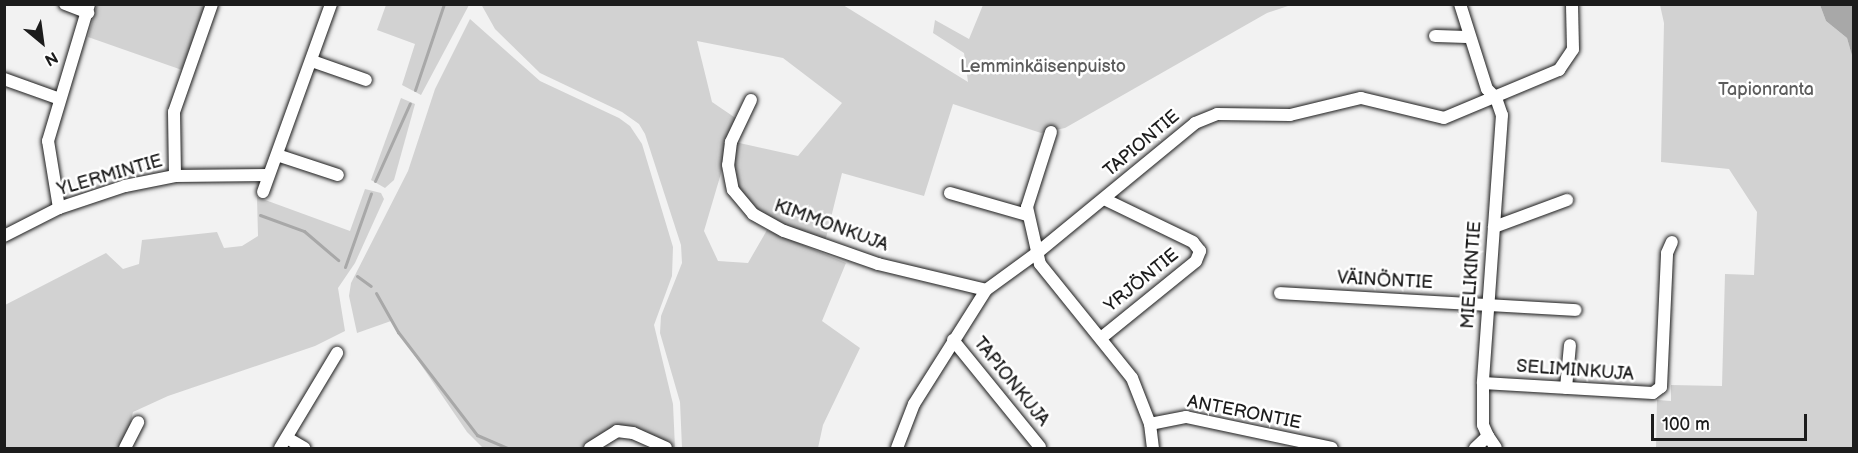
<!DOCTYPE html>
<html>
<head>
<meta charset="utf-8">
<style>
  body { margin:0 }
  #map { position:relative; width:1858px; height:453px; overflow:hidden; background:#f2f2f2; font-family:"Balsamiq Sans",sans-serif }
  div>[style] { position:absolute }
  .green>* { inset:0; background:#d2d2d2 }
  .water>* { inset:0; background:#a8a8a8 }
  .stream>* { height:3px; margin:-1.5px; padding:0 1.5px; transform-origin:1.5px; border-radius:1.5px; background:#a8a8a8 }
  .roads { filter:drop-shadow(0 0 2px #1c1c1c) drop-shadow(0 0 2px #1c1c1c) }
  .minor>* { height:12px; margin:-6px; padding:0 6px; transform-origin:6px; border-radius:6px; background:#fff }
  span { translate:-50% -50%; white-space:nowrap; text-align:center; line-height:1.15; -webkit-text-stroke:5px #fff; paint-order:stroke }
  .park-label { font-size:18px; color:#5c5c5c }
  .street-label { font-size:18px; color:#1c1c1c }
  .frame { position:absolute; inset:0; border:6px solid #1c1c1c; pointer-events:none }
  .north { position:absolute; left:12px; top:12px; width:60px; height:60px; -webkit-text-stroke:4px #fff; paint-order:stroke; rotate:151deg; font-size:16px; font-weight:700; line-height:24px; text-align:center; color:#1c1c1c }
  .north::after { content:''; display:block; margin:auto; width:21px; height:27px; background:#1c1c1c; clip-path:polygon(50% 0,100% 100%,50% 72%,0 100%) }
  .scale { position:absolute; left:1651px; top:414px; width:156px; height:27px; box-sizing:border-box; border:3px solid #1c1c1c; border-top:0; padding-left:8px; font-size:18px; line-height:21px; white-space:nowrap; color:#1c1c1c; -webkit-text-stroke:4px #fff; paint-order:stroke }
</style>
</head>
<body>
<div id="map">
  <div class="green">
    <div style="clip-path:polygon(481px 4px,843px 5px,968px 82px,964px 53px,933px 33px,935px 20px,969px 39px,983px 5px,1291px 5px,1267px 13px,1065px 128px,1041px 133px,953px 104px,924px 196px,842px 173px,825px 242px,770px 220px,746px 203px,733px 181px,735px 142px,798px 156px,842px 103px,783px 58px,697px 41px,712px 102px,737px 119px,704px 231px,718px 261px,748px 263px,767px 230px,846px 263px,822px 321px,860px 348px,823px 425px,818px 448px,682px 448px,680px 402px,660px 333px,661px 316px,682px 263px,681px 245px,645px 134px,639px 124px,622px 112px,540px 73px,495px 29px)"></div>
    <div style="clip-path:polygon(97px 5px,97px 4px,205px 5px,182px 70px,88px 37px)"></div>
    <div style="clip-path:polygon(386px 5px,469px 5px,421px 95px,402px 85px,415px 44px,377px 30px)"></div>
    <div style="clip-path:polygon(1660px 5px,1820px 5px,1826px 21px,1847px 38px,1853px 59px,1853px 448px,1656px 448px,1657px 400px,1671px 401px,1671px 385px,1722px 386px,1725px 274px,1754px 275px,1757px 212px,1729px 169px,1661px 162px,1664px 23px)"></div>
    <div style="clip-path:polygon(470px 19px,540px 81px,619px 118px,630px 126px,642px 144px,673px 247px,672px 276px,654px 325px,673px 404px,675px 448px,631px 427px,584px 448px,483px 448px,467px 432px,391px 321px,357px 333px,349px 296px,351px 283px,408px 171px,435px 89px)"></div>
    <div style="clip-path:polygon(401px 98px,415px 104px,394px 180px,385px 188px,371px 180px)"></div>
    <div style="clip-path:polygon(365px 189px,381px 193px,384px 199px,355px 263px,338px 288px,345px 331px,315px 346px,168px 396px,133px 412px,125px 448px,5px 448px,5px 305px,106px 253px,123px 269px,139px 264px,142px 240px,217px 232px,224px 248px,242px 246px,258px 236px,257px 197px,350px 231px)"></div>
  </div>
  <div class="water">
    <div style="clip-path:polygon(1820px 5px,1853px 5px,1853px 59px,1847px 38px,1826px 21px)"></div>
  </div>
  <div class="stream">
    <div style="left:415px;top:90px;width:91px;rotate:-71.4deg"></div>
    <div style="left:375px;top:181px;width:85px;rotate:-65.8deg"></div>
    <div style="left:260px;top:215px;width:47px;rotate:20deg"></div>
    <div style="left:304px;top:231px;width:45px;rotate:40.5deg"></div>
    <div style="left:345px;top:267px;width:78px;rotate:-70.6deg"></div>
    <div style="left:357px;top:276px;width:17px;rotate:36deg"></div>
    <div style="left:376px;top:293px;width:45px;rotate:60.6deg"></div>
    <div style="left:398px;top:332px;width:130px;rotate:52.5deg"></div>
    <div style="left:477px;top:435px;width:34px;rotate:23deg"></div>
  </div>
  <div class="roads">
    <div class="minor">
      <div style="left:65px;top:4px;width:25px;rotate:21deg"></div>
      <div style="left:1460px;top:4px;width:89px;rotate:72.4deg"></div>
      <div style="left:1487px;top:89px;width:13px;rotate:45deg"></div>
      <div style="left:1496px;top:98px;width:18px;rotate:71deg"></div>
      <div style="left:1502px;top:115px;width:269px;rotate:94.1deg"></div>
      <div style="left:1483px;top:383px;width:42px;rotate:90deg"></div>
      <div style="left:1483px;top:425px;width:12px;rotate:66deg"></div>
      <div style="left:1488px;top:436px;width:18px;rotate:137deg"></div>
      <div style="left:1435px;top:36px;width:33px;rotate:2deg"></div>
      <div style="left:312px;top:61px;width:57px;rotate:19.4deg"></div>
      <div style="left:4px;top:79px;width:59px;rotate:19.7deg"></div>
      <div style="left:751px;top:100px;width:47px;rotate:115.5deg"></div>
      <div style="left:731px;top:142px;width:23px;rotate:97deg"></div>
      <div style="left:728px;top:165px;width:25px;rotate:79deg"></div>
      <div style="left:733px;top:190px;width:31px;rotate:50deg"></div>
      <div style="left:753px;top:214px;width:35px;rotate:29deg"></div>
      <div style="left:784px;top:231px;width:100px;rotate:19.3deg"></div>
      <div style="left:878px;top:264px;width:111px;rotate:13.5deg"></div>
      <div style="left:1051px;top:132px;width:79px;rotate:107.7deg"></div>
      <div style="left:1027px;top:207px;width:58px;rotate:77.2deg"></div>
      <div style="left:1040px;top:264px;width:146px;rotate:51.1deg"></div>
      <div style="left:1132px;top:378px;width:49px;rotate:68.6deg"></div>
      <div style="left:1150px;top:424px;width:24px;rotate:83deg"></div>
      <div style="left:277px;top:155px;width:64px;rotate:18.2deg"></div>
      <div style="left:175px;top:176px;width:64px;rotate:-90.9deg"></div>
      <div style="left:174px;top:112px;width:114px;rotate:-70.6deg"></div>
      <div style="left:263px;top:192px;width:200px;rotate:-70.1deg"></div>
      <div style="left:950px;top:193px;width:80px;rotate:15.9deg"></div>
      <div style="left:59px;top:208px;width:68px;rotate:-99.3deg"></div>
      <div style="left:48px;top:141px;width:143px;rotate:-73.3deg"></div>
      <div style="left:1494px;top:227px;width:78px;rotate:-20.3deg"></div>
      <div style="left:4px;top:236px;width:62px;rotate:-27deg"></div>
      <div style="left:59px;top:208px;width:70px;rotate:-18.4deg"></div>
      <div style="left:125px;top:186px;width:51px;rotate:-11.3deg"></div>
      <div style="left:175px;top:176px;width:92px;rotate:-0.6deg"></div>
      <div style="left:1280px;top:293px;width:296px;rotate:3.3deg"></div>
      <div style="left:1101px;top:338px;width:122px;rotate:-39deg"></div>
      <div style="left:1196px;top:261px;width:11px;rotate:-68deg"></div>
      <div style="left:1200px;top:251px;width:11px;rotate:-128deg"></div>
      <div style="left:1193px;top:242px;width:99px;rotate:-154.2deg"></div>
      <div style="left:953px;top:340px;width:138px;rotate:50.9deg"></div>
      <div style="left:1483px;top:383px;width:170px;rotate:3.4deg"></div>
      <div style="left:1653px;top:393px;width:10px;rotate:-37deg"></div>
      <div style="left:1661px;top:387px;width:134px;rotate:-87.4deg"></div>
      <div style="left:1667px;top:253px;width:12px;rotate:-66deg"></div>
      <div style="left:1566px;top:388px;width:43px;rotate:-84.7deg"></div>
      <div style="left:1150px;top:424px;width:37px;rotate:-11deg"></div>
      <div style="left:1186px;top:417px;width:149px;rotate:12deg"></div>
      <div style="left:1488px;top:436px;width:14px;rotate:56deg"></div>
      <div style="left:287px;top:438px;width:20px;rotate:30deg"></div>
      <div style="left:125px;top:448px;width:29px;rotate:-63deg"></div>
      <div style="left:280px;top:448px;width:111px;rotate:-59deg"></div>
      <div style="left:590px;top:448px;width:32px;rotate:-32deg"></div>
      <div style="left:617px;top:431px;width:16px;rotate:7deg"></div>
      <div style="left:633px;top:433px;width:36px;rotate:24deg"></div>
      <div style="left:897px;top:448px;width:47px;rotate:-68.9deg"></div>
      <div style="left:914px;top:404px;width:135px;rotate:-57.7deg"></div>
      <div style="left:986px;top:290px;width:63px;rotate:-36deg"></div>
      <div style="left:1037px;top:253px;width:205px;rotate:-39.4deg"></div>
      <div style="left:1195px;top:123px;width:24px;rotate:-22deg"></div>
      <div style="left:1217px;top:114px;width:73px;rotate:0.8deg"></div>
      <div style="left:1290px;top:115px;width:73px;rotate:-13.5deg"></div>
      <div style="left:1361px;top:98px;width:85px;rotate:13.5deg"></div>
      <div style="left:1444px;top:118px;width:125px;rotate:-22.7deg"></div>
      <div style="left:1559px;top:70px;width:25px;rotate:-56deg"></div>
      <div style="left:1573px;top:49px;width:45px;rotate:-91.3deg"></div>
    </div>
  </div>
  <div class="park-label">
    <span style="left:1043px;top:67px">Lemminkäisenpuisto</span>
    <span style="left:1766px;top:90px">Tapionranta</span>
  </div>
  <div class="street-label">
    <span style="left:1142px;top:144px;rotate:-40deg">TAPIONTIE</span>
    <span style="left:110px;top:176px;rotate:-16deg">YLERMINTIE</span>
    <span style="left:831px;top:226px;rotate:20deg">KIMMONKUJA</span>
    <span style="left:1472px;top:275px;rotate:-86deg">MIELIKINTIE</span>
    <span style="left:1142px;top:281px;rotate:-39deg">YRJÖNTIE</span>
    <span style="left:1385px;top:281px;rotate:3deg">VÄINÖNTIE</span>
    <span style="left:1575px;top:371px;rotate:4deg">SELIMINKUJA</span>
    <span style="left:1011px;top:382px;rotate:51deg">TAPIONKUJA</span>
    <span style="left:1244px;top:413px;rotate:11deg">ANTERONTIE</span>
  </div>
  <div class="frame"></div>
  <div class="north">N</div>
  <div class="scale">100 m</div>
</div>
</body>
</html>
